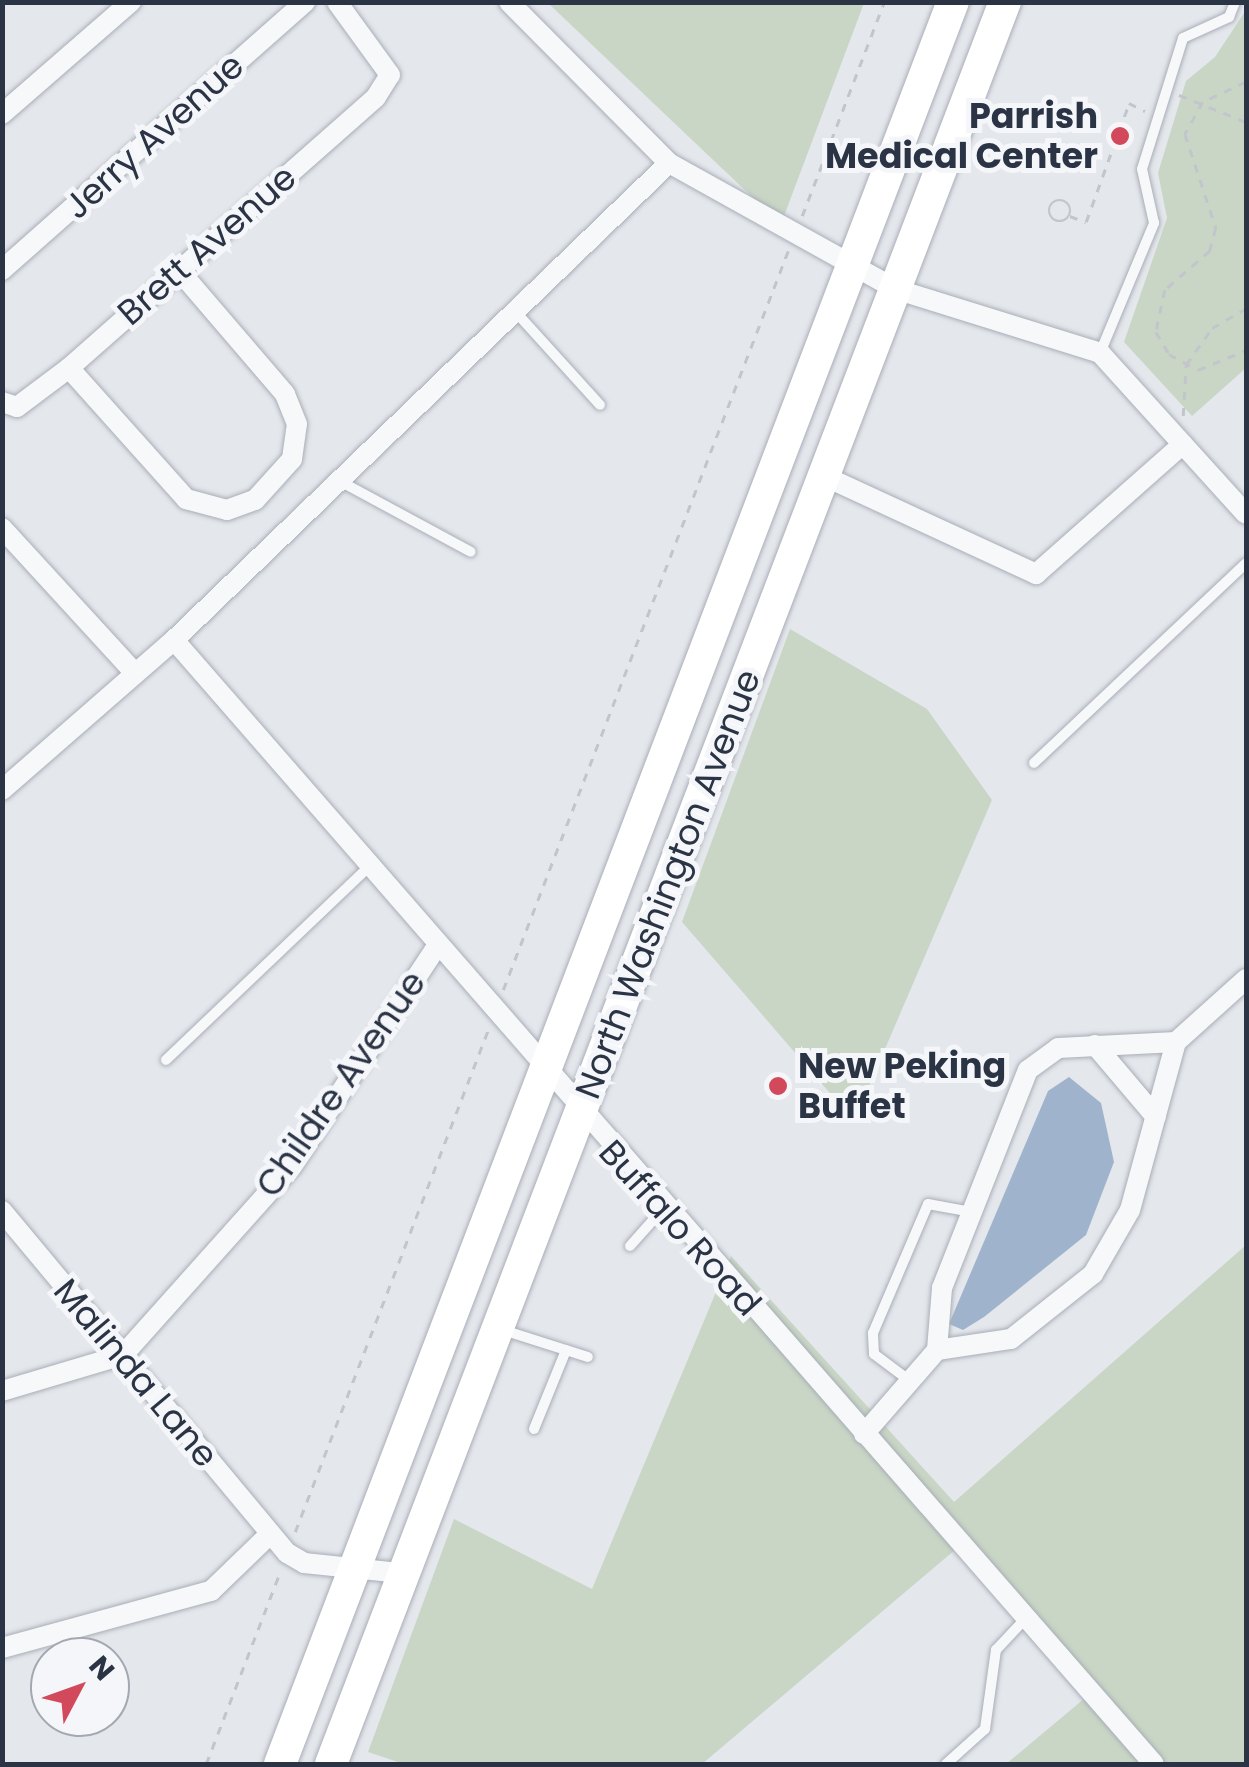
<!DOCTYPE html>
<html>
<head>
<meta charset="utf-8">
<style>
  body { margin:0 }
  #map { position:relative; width:1249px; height:1767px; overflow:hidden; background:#e4e7ec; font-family:Poppins,sans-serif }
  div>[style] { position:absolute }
  .green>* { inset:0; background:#c9d6c5 }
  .water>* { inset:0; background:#9fb4cc }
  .path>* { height:2.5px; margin-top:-1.25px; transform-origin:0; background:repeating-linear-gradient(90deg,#c2c5cb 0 8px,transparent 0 16px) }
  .path>.ring { margin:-1.25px; padding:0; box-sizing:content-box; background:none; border:2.5px solid #c2c5cb; border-radius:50% }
  .roads { filter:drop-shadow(0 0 2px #a9aeb7) drop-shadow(0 0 2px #a9aeb7) }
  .service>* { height:10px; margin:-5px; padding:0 5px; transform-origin:5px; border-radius:5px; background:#f7f8fa }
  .minor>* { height:20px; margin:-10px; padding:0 10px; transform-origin:10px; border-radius:10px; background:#f7f8fa }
  .primary>* { height:32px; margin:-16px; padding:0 16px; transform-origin:16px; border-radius:16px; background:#fff }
  .dots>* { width:28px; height:28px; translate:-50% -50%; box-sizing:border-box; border:5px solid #f4f6f9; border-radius:50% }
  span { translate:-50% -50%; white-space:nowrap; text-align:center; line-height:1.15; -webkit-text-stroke:10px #f4f6f9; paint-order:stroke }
  .poi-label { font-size:35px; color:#2b3445; font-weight:700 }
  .right { translate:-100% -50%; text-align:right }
  .left { translate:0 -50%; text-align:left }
  .street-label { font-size:35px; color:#2b3445 }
  .frame { position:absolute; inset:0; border:5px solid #2b3445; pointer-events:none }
  .north { position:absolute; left:30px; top:1637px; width:100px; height:100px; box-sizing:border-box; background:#f4f6f9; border:2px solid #a4a8b1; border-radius:50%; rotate:49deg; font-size:28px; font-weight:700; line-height:40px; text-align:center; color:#2b3445 }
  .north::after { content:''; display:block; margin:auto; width:35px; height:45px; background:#d1495b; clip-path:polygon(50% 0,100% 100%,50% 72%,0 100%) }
</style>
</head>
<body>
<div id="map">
  <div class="green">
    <div style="clip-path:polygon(548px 3px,864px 3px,781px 224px,710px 157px)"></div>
    <div style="clip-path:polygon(1246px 10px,1246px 368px,1192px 416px,1124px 342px,1167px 218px,1158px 173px,1186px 81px,1215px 57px)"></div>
    <div style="clip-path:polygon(790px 629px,927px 709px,992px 800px,854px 1121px,682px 922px)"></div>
    <div style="clip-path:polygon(1246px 1245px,1246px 1764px,1006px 1764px,1085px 1698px,956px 1549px,702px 1764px,404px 1764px,368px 1752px,454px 1519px,592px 1589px,731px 1256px,954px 1502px)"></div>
  </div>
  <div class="water">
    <div style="clip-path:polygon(1069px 1077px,1101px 1103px,1114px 1162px,1086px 1235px,984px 1317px,963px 1330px,949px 1324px,1048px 1091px)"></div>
  </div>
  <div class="path">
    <div style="left:1246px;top:82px;width:47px;rotate:155.1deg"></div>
    <div style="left:1203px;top:102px;width:37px;rotate:119deg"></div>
    <div style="left:1185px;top:134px;width:99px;rotate:71.7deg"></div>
    <div style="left:1216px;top:228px;width:24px;rotate:105deg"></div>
    <div style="left:1210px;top:251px;width:60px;rotate:139.1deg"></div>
    <div style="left:1165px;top:290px;width:43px;rotate:102.1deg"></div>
    <div style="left:1156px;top:332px;width:26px;rotate:59deg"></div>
    <div style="left:1169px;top:354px;width:33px;rotate:29deg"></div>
    <div style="left:1198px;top:370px;width:52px;rotate:-22.6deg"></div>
    <div style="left:1179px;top:95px;width:72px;rotate:21.9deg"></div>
    <div class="ring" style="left:1049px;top:200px;width:19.5px;height:19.5px"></div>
    <div style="left:802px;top:216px;width:229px;rotate:-69deg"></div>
    <div style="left:1070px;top:216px;width:17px;rotate:21deg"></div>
    <div style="left:1086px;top:222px;width:127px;rotate:-70.1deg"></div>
    <div style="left:1129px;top:103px;width:18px;rotate:27deg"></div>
    <div style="left:1183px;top:416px;width:51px;rotate:-86.6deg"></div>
    <div style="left:1186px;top:365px;width:45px;rotate:-54.9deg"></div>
    <div style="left:1212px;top:328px;width:39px;rotate:-30deg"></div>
    <div style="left:503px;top:990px;width:792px;rotate:-68.91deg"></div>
    <div style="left:295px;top:1532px;width:538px;rotate:-68.97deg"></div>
    <div style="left:206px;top:1764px;width:206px;rotate:-68.9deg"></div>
  </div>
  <div class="roads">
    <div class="service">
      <div style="left:514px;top:310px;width:128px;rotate:47.8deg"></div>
      <div style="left:1100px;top:353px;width:141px;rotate:-67.4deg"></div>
      <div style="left:1154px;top:223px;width:55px;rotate:-102.5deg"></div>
      <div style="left:1142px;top:169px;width:137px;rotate:-72.6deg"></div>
      <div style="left:1183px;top:38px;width:51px;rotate:-24.5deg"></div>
      <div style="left:1229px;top:17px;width:16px;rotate:-68deg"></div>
      <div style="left:336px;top:479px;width:153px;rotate:28.4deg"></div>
      <div style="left:1034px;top:763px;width:291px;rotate:-43.3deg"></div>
      <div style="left:166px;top:1060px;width:280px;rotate:-43.6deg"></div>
      <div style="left:630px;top:1246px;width:50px;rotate:-48.3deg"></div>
      <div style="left:503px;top:1330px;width:89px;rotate:17.6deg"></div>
      <div style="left:910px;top:1381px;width:45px;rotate:-143.1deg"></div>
      <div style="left:874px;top:1354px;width:21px;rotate:-93deg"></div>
      <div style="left:873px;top:1333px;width:140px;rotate:-66.9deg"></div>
      <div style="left:928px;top:1204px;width:45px;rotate:10.3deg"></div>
      <div style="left:534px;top:1429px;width:85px;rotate:-67.9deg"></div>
      <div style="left:946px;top:1764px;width:52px;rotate:-41.9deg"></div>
      <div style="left:985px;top:1729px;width:80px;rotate:-82.1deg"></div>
      <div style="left:996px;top:1650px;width:42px;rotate:-46.9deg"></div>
    </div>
    <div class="minor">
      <div style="left:509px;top:2px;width:227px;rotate:45.2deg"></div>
      <div style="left:669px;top:163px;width:259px;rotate:29.1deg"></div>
      <div style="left:895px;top:289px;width:215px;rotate:17.3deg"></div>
      <div style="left:1100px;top:353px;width:217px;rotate:47.8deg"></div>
      <div style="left:2px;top:114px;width:171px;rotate:-41deg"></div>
      <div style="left:2px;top:270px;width:405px;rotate:-41.5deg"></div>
      <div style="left:69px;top:368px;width:176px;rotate:48.2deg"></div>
      <div style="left:186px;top:499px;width:42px;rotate:15deg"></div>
      <div style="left:227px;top:510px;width:30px;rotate:-20deg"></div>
      <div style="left:255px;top:500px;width:55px;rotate:-47.9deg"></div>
      <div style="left:292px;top:459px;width:35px;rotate:-82deg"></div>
      <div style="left:297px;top:424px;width:32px;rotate:-112deg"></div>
      <div style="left:285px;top:394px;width:165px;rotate:-130.6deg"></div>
      <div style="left:2px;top:402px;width:16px;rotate:18deg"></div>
      <div style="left:17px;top:407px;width:65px;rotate:-36.9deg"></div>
      <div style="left:69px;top:368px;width:409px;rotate:-41.4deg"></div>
      <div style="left:376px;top:97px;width:26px;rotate:-58deg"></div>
      <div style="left:390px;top:75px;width:90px;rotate:-126deg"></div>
      <div style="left:824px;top:476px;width:234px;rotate:24.8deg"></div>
      <div style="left:1036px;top:574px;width:196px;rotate:-41.5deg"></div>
      <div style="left:2px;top:528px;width:197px;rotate:47.5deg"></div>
      <div style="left:174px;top:640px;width:1491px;rotate:48.92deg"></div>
      <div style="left:2px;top:790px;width:228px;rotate:-41.1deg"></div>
      <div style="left:174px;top:640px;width:687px;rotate:-43.94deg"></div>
      <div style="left:1095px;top:1045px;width:94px;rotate:49.7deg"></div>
      <div style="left:2px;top:1211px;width:445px;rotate:50.2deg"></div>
      <div style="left:287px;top:1553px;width:20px;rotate:30deg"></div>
      <div style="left:304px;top:1563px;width:98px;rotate:5.9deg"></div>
      <div style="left:937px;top:1350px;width:75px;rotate:-8.5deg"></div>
      <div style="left:1011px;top:1339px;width:105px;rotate:-38.4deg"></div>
      <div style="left:1093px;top:1274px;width:74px;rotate:-60deg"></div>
      <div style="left:1130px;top:1210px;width:174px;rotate:-74.7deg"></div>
      <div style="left:1176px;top:1042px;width:94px;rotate:-42deg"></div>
      <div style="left:2px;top:1391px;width:126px;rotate:-16.6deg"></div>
      <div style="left:123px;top:1355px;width:254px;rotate:-48.2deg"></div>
      <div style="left:292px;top:1166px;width:263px;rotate:-56.6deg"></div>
      <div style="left:864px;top:1434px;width:111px;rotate:-49deg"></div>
      <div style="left:937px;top:1350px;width:62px;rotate:-85.4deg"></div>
      <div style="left:942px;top:1288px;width:234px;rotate:-68.5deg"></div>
      <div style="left:1028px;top:1070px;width:37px;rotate:-36deg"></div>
      <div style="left:1058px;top:1048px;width:118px;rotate:-2.9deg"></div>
      <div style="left:2px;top:1648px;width:217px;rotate:-15.3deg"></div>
      <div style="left:211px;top:1591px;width:82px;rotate:-44deg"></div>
    </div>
    <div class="primary">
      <div style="left:280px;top:1764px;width:1886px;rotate:-69.1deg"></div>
      <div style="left:331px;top:1764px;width:1887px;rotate:-69.07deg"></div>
    </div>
  </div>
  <div class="dots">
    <div style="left:1120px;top:136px;background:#d1495b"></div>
    <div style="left:778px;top:1086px;background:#d1495b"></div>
  </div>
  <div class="poi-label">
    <span class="right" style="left:1098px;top:136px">Parrish<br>Medical Center</span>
    <span class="left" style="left:798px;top:1086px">New Peking<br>Buffet</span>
  </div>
  <div class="street-label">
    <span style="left:154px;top:136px;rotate:-42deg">Jerry Avenue</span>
    <span style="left:207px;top:245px;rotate:-41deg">Brett Avenue</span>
    <span style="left:668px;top:884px;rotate:-69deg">North Washington Avenue</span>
    <span style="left:341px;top:1084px;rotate:-55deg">Childre Avenue</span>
    <span style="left:680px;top:1228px;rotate:48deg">Buffalo Road</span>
    <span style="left:136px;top:1373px;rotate:50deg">Malinda Lane</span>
  </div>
  <div class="frame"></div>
  <div class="north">N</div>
</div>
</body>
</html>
